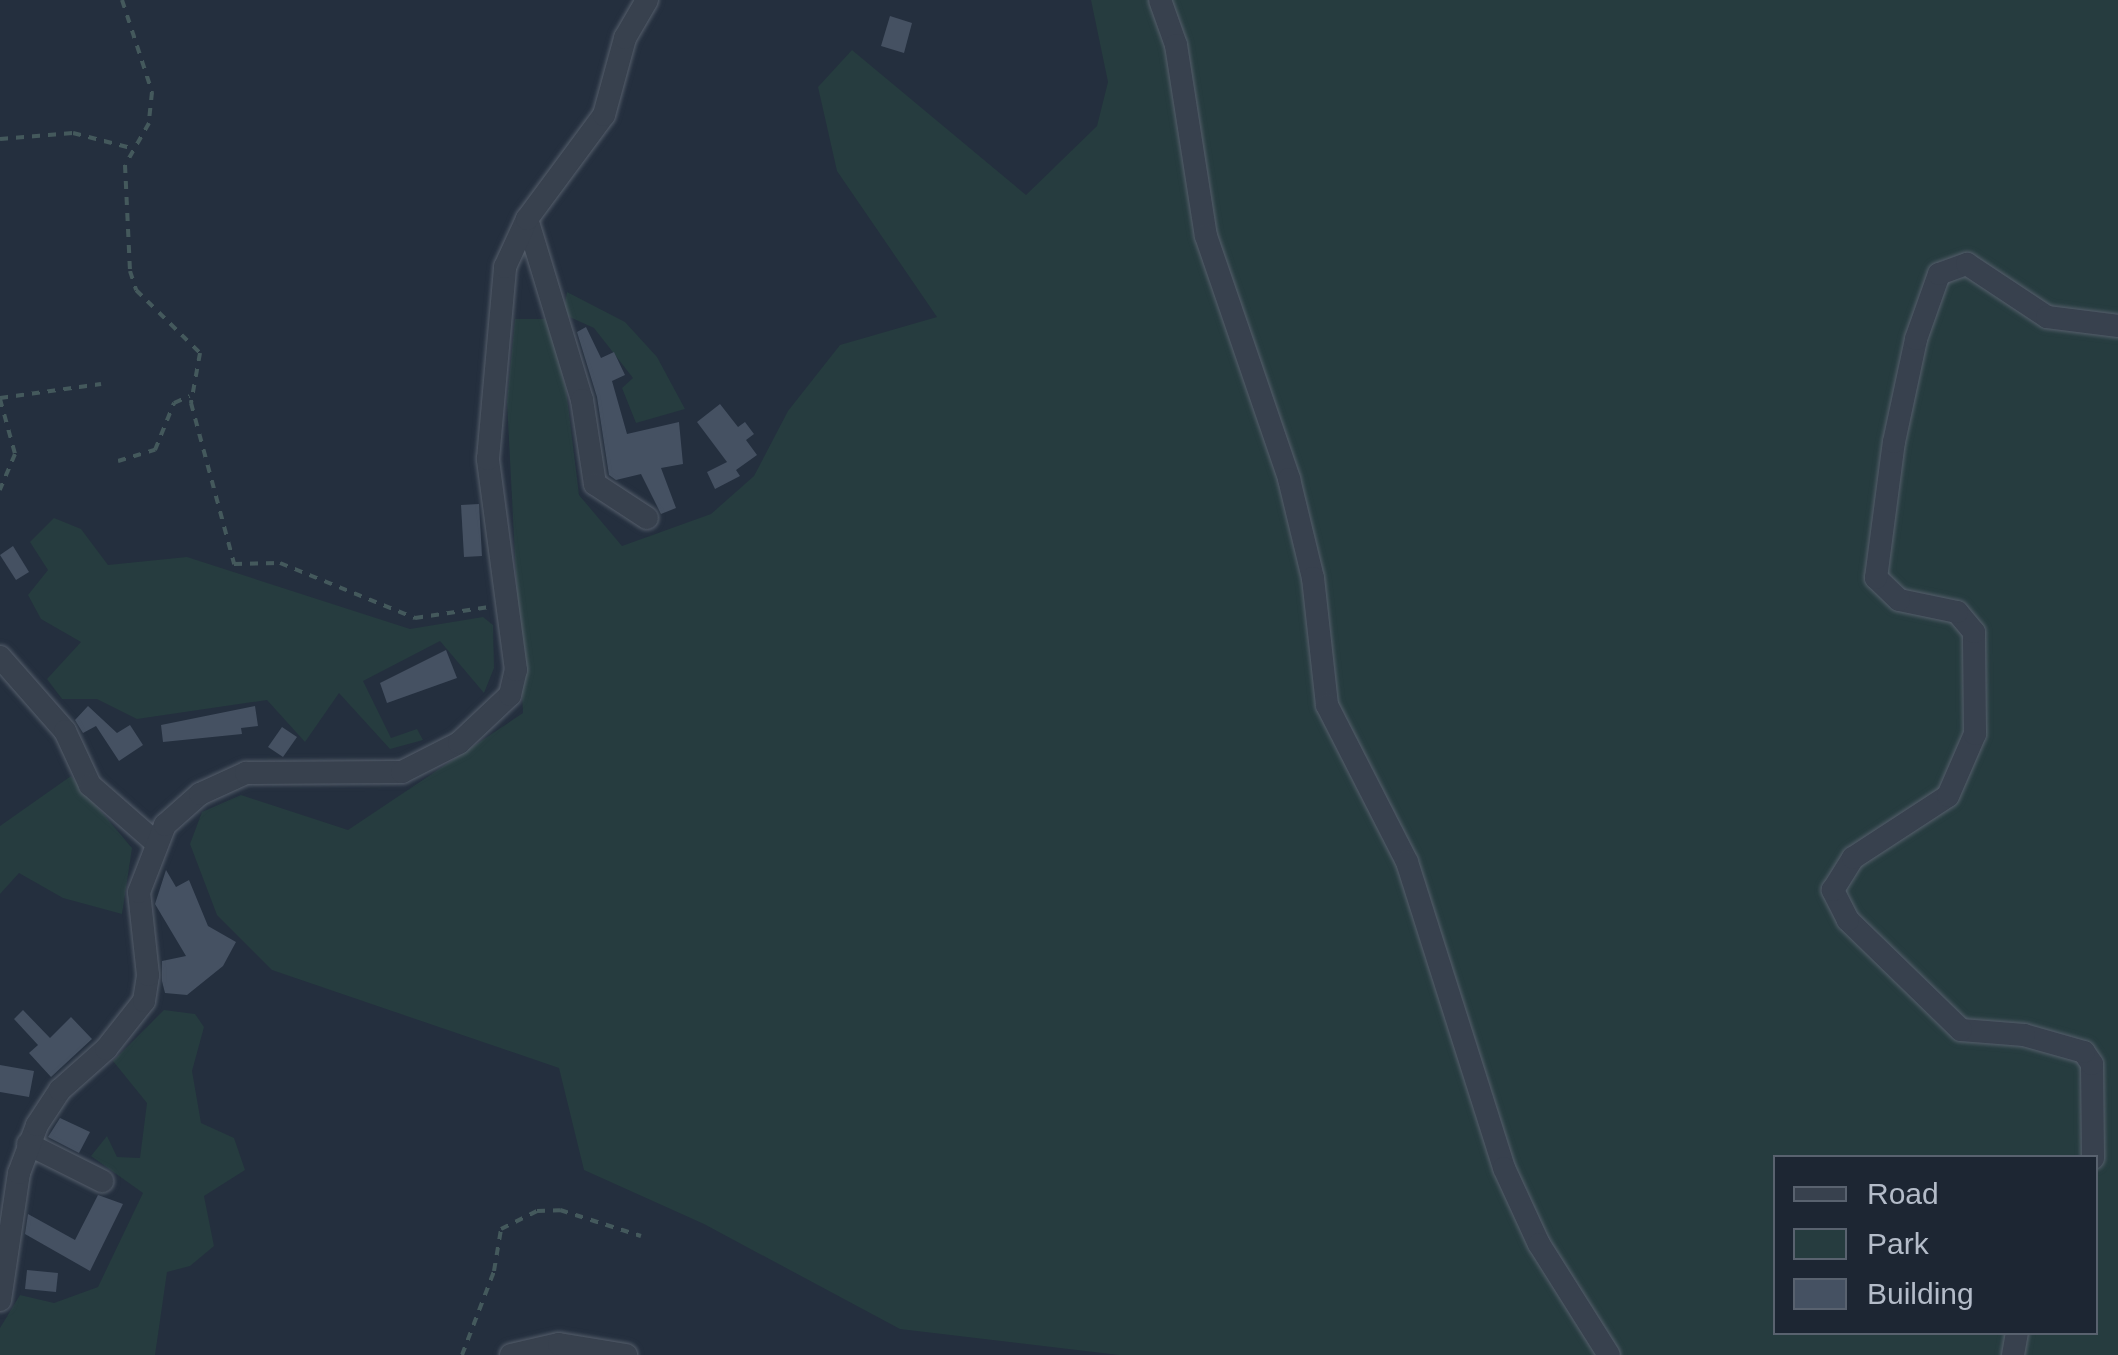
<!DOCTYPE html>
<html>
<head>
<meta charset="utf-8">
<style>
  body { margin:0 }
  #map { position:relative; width:2118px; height:1355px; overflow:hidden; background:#242f3e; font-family:Arial,sans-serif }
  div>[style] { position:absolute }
  .green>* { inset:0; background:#263c3f }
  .building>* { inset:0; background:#455162 }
  .path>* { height:4px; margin-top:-2px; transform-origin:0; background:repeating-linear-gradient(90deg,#44595c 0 8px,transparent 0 16px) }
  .roads { filter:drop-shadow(0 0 2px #565f6c) drop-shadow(0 0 2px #565f6c) }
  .minor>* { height:22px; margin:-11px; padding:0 11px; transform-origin:11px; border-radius:11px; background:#38414e }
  span { translate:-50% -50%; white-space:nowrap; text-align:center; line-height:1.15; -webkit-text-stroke:10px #1d2633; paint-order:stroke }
  .legend { position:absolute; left:1773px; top:1155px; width:325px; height:180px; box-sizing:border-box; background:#1d2633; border:2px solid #59626f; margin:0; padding:12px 18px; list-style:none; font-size:30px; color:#b4bcc9 }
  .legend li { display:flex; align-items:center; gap:20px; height:50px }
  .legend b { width:50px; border:2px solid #59626f }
</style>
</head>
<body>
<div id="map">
  <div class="green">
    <div style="clip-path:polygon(evenodd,1091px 0,2118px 0,2118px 1355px,1119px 1355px,900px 1329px,704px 1224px,584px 1170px,559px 1068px,272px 970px,217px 915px,190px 844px,202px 812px,241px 795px,348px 830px,523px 713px,507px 401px,515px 319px,548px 319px,566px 389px,579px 495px,622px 546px,711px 514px,754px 476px,788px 411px,840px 345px,937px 317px,837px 171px,818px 87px,852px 50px,1026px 195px,1097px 126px,1108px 82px,1091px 0,1776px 1158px,2096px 1158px,2096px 1332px,1776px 1332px,1776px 1158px)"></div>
    <div style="clip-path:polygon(567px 292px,625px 322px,657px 357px,685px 409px,636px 423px,622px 388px,633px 378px,594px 328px,563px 314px)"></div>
    <div style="clip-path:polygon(54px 518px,81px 529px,108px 565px,187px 557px,410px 629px,483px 617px,493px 625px,494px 668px,484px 693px,440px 641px,363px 681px,391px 738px,417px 729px,423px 740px,390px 749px,339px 693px,305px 742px,267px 700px,137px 719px,97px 699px,62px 699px,47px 679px,81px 642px,41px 619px,28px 595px,48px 570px,30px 542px)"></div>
    <div style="clip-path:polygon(71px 776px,132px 848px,122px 914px,63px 898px,19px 873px,0 894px,0 826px)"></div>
    <div style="clip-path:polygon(164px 1010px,195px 1014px,204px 1027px,192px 1071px,201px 1123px,234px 1138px,245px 1170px,204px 1196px,214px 1246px,190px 1266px,167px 1272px,155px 1355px,0 1355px,0 1328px,20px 1295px,54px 1303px,98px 1287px,143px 1193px,91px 1156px,107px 1136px,117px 1157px,140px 1158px,147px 1103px,113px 1061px)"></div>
  </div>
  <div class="building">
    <div style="clip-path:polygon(890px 16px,912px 23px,904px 53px,881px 46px)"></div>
    <div style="clip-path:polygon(586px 327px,601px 358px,614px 352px,625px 375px,612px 381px,627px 434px,679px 422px,683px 464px,661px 468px,676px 508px,661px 514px,641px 474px,616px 480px,609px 475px,597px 397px,577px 332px)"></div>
    <div style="clip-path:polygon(720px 404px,738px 427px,745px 422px,754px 434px,746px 440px,757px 455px,736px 470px,740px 476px,715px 489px,707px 472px,727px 462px,697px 422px)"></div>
    <div style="clip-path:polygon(479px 504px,482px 556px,464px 557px,461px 505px)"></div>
    <div style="clip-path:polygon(13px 546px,29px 572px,16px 580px,0 555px)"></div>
    <div style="clip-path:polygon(446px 650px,457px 678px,387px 703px,380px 683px)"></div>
    <div style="clip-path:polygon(88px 706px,117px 733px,130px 725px,143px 745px,119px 761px,96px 726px,83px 733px,75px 720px)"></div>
    <div style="clip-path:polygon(255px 706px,258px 726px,241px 728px,242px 734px,163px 742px,161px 725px)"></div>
    <div style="clip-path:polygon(282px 727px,297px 737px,283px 757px,268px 747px)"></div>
    <div style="clip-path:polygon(166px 870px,176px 887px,189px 880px,208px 926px,236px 942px,223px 966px,187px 995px,165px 993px,162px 981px,162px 961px,186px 956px,155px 904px)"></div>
    <div style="clip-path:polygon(23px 1010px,50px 1038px,71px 1017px,92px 1039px,51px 1077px,29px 1053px,38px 1045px,14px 1019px)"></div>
    <div style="clip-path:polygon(0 1065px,34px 1071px,29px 1097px,0 1092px)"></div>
    <div style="clip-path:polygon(60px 1118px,90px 1132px,79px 1153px,48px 1137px)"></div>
    <div style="clip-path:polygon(98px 1195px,123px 1204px,90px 1271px,25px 1234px,28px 1214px,75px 1240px)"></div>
    <div style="clip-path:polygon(27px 1270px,58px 1273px,56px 1292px,25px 1289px)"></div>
  </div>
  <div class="path">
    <div style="left:122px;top:0;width:97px;rotate:71.9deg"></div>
    <div style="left:152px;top:92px;width:31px;rotate:96deg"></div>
    <div style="left:149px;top:123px;width:48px;rotate:119.7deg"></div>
    <div style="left:125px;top:165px;width:106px;rotate:87.3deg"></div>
    <div style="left:130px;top:271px;width:20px;rotate:72deg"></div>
    <div style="left:136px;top:290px;width:90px;rotate:44.5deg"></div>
    <div style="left:200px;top:353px;width:51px;rotate:100.2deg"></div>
    <div style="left:191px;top:403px;width:167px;rotate:75deg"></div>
    <div style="left:234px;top:564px;width:46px;rotate:-1.2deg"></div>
    <div style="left:280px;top:563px;width:146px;rotate:22.2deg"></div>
    <div style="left:415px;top:618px;width:75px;rotate:-8.5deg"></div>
    <div style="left:0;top:139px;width:73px;rotate:-4.7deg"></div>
    <div style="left:73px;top:133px;width:60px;rotate:14.5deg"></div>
    <div style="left:0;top:398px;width:102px;rotate:-7.9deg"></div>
    <div style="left:0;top:399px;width:57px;rotate:74.7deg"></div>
    <div style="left:15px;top:454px;width:39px;rotate:113deg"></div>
    <div style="left:118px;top:461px;width:39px;rotate:-17deg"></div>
    <div style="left:155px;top:450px;width:51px;rotate:-68deg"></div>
    <div style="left:174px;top:403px;width:17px;rotate:-24deg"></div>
    <div style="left:462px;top:1355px;width:90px;rotate:-69.1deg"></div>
    <div style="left:494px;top:1271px;width:43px;rotate:-80.5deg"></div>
    <div style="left:501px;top:1229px;width:40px;rotate:-26.6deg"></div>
    <div style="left:537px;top:1211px;width:23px;rotate:-2deg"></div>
    <div style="left:560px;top:1210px;width:85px;rotate:17.8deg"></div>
  </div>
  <div class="roads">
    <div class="minor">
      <div style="left:1160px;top:0;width:48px;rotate:70.4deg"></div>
      <div style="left:1176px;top:45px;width:193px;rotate:81.1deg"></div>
      <div style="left:1206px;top:236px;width:257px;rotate:71.1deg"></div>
      <div style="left:1289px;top:479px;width:102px;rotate:76.4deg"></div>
      <div style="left:1313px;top:578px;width:128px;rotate:83.7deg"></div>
      <div style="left:1327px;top:705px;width:176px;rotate:63deg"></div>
      <div style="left:1407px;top:862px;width:321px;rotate:72.4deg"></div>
      <div style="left:1504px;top:1168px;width:84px;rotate:65.3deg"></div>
      <div style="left:1539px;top:1244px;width:131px;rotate:57.8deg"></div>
      <div style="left:527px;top:219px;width:189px;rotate:73.1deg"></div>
      <div style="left:582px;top:400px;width:85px;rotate:81.2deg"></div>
      <div style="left:595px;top:484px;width:62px;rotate:33.2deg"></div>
      <div style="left:0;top:657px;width:98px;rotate:48.7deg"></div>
      <div style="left:65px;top:731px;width:60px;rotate:65.2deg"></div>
      <div style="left:90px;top:785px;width:85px;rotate:41.2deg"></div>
      <div style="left:28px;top:1144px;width:83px;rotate:26.6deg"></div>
      <div style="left:2093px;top:1158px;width:94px;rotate:-90.6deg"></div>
      <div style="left:2092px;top:1064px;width:14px;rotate:-124deg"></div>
      <div style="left:2084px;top:1052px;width:62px;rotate:-164.2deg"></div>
      <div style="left:2024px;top:1035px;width:63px;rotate:-175.5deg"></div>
      <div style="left:1961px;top:1030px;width:158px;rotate:-135.8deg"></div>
      <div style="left:1848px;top:920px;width:34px;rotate:-117deg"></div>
      <div style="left:1833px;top:890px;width:38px;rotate:-58deg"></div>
      <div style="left:1853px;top:858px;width:113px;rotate:-33.1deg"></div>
      <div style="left:1948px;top:796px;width:68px;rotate:-66.5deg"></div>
      <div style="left:1975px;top:734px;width:102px;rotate:-90.6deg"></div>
      <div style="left:1974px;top:632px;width:26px;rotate:-130deg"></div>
      <div style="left:1957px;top:612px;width:59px;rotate:-168.3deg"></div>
      <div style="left:1899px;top:600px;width:32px;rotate:-136deg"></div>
      <div style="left:1876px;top:578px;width:137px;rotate:-82.5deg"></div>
      <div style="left:1894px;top:442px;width:105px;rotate:-77.9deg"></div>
      <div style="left:1916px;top:339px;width:69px;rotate:-70.5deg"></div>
      <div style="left:1939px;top:274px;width:30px;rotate:-20deg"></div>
      <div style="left:1967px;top:264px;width:96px;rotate:33.5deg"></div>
      <div style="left:2047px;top:317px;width:72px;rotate:7.2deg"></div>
      <div style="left:0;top:1300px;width:128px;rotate:-81.5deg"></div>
      <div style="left:19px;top:1173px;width:51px;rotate:-69.4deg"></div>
      <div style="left:37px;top:1125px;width:42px;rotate:-56.7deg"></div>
      <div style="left:60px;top:1090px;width:62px;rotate:-41.7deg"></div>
      <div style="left:106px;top:1049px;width:61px;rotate:-51.6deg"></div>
      <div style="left:144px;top:1001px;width:26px;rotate:-81deg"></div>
      <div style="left:148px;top:975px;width:83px;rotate:-96.2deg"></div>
      <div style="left:139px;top:892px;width:72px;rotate:-68.8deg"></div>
      <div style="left:165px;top:825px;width:47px;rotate:-41.5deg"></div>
      <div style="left:200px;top:794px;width:51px;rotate:-24.5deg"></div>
      <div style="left:246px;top:773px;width:156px;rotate:-0.4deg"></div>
      <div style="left:402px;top:772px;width:64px;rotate:-27deg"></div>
      <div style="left:459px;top:743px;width:70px;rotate:-43.3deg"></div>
      <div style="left:510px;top:695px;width:26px;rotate:-77deg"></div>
      <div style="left:516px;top:670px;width:213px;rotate:-97.6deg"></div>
      <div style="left:488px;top:459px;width:193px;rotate:-84.9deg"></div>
      <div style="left:505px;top:267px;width:53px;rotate:-65.4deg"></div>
      <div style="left:527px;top:219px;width:129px;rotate:-53.5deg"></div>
      <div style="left:604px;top:115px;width:80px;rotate:-74.7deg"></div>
      <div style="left:625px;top:38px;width:44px;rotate:-59.9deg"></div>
      <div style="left:511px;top:1355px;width:49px;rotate:-12.9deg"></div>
      <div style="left:559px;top:1344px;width:68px;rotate:9.3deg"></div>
      <div style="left:2013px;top:1355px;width:23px;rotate:-80deg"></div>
    </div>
  </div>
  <ul class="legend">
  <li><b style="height:12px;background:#38414e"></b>Road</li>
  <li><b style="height:28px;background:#263c3f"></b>Park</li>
  <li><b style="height:28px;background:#455162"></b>Building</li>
  </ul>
</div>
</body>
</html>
